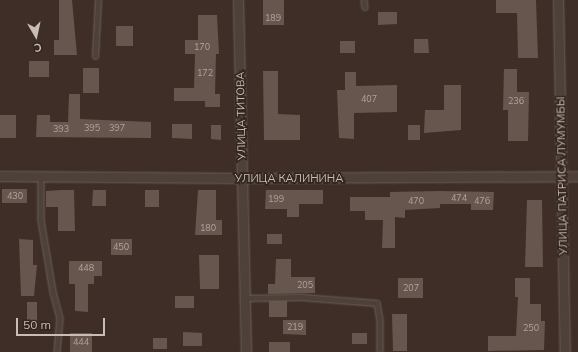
<!DOCTYPE html>
<html>
<head>
<meta charset="utf-8">
<style>
  body { margin:0 }
  #map { position:relative; width:578px; height:352px; overflow:hidden; background:#3e2e27; font-family:Mulish,sans-serif }
  div>[style] { position:absolute }
  .building>* { inset:0; background:#67564d }
  .roads { filter:drop-shadow(0 0 1px #6c5f58) drop-shadow(0 0 1px #6c5f58) }
  .service>* { height:4.5px; margin:-2.25px; padding:0 2.25px; transform-origin:2.25px; border-radius:2.25px; background:#4e413a }
  .minor>* { height:9px; margin:-4.5px; padding:0 4.5px; transform-origin:4.5px; border-radius:4.5px; background:#4e413a }
  span { translate:-50% -50%; white-space:nowrap; text-align:center; line-height:1.15; -webkit-text-stroke:3.5px #33261f; paint-order:stroke }
  .number-label { font-size:9px; color:#b0a39c }
  .number-label span { -webkit-text-stroke-width:0 }
  .street-label { font-size:11px; color:#c9bdb7 }
  .north { position:absolute; left:16px; top:16px; width:40px; height:40px; -webkit-text-stroke:3px #33261f; paint-order:stroke; rotate:171deg; font-size:11px; font-weight:700; line-height:16px; text-align:center; color:#c9bdb7 }
  .north::after { content:''; display:block; margin:auto; width:14px; height:18px; background:#c9bdb7; clip-path:polygon(50% 0,100% 100%,50% 72%,0 100%) }
  .scale { position:absolute; left:16px; top:318px; width:89px; height:18px; box-sizing:border-box; border:2px solid #c9bdb7; border-top:0; padding-left:5px; font-size:12px; line-height:14px; white-space:nowrap; color:#c9bdb7; -webkit-text-stroke:3px #33261f; paint-order:stroke }
</style>
</head>
<body>
<div id="map">
  <div class="building">
    <div style="clip-path:polygon(59px 0,72px 0,77px 55px,54px 55px,54px 40px,59px 40px)"></div>
    <div style="clip-path:polygon(263px 0,284px 0,284px 25px,263px 25px)"></div>
    <div style="clip-path:polygon(496px 0,536px 0,538px 58px,518px 58px,517px 13px,496px 13px)"></div>
    <div style="clip-path:polygon(378px 12px,397px 12px,397px 24px,378px 25px)"></div>
    <div style="clip-path:polygon(198px 15px,217px 15px,219px 54px,216px 54px,215px 94px,220px 94px,220px 107px,205px 107px,205px 101px,174px 101px,174px 88px,194px 88px,195px 54px,185px 54px,185px 40px,198px 40px)"></div>
    <div style="clip-path:polygon(116px 26px,133px 26px,133px 46px,116px 46px)"></div>
    <div style="clip-path:polygon(414px 39px,428px 39px,429px 53px,414px 53px)"></div>
    <div style="clip-path:polygon(340px 41px,355px 41px,355px 53px,340px 53px)"></div>
    <div style="clip-path:polygon(29px 61px,49px 61px,49px 77px,29px 77px)"></div>
    <div style="clip-path:polygon(83px 68px,99px 68px,99px 93px,83px 93px)"></div>
    <div style="clip-path:polygon(504px 69px,517px 69px,517px 92px,529px 92px,528px 141px,508px 141px,508px 110px,503px 110px)"></div>
    <div style="clip-path:polygon(263px 71px,278px 71px,278px 114px,300px 115px,300px 140px,264px 140px)"></div>
    <div style="clip-path:polygon(345px 72px,356px 72px,356px 86px,397px 85px,397px 112px,354px 113px,354px 139px,339px 138px,337px 90px,345px 90px)"></div>
    <div style="clip-path:polygon(444px 85px,461px 85px,461px 130px,424px 133px,425px 110px,444px 110px)"></div>
    <div style="clip-path:polygon(69px 94px,80px 94px,80px 119px,151px 122px,151px 138px,36px 137px,37px 115px,50px 115px,50px 122px,68px 122px)"></div>
    <div style="clip-path:polygon(0 115px,16px 115px,16px 138px,0 138px)"></div>
    <div style="clip-path:polygon(172px 124px,192px 124px,192px 139px,172px 138px)"></div>
    <div style="clip-path:polygon(211px 125px,221px 125px,221px 140px,211px 139px)"></div>
    <div style="clip-path:polygon(408px 125px,420px 125px,420px 140px,408px 140px)"></div>
    <div style="clip-path:polygon(2px 189px,27px 189px,27px 203px,2px 203px)"></div>
    <div style="clip-path:polygon(62px 190px,74px 190px,75px 231px,58px 231px,58px 207px,46px 207px,46px 191px)"></div>
    <div style="clip-path:polygon(93px 190px,106px 190px,106px 206px,92px 206px)"></div>
    <div style="clip-path:polygon(145px 190px,159px 190px,159px 207px,145px 207px)"></div>
    <div style="clip-path:polygon(198px 190px,216px 190px,216px 220px,222px 220px,222px 235px,195px 235px)"></div>
    <div style="clip-path:polygon(266px 190px,323px 190px,323px 204px,299px 204px,299px 217px,287px 217px,287px 209px,265px 209px)"></div>
    <div style="clip-path:polygon(440px 191px,494px 192px,493px 210px,471px 210px,471px 204px,440px 204px,440px 208px,405px 210px,405px 218px,395px 217px,395px 248px,382px 248px,383px 220px,365px 220px,365px 211px,350px 211px,350px 197px,390px 197px,390px 192px)"></div>
    <div style="clip-path:polygon(527px 200px,542px 200px,543px 267px,525px 267px)"></div>
    <div style="clip-path:polygon(267px 234px,282px 234px,282px 244px,267px 244px)"></div>
    <div style="clip-path:polygon(19px 239px,33px 240px,33px 265px,37px 265px,34px 296px,21px 296px)"></div>
    <div style="clip-path:polygon(111px 239px,132px 239px,132px 255px,111px 255px)"></div>
    <div style="clip-path:polygon(199px 255px,219px 255px,219px 289px,200px 289px)"></div>
    <div style="clip-path:polygon(276px 259px,291px 259px,291px 277px,315px 277px,315px 293px,268px 294px,268px 284px,275px 284px)"></div>
    <div style="clip-path:polygon(69px 261px,102px 261px,102px 276px,94px 276px,94px 284px,88px 284px,88px 312px,75px 311px,75px 284px,69px 284px)"></div>
    <div style="clip-path:polygon(398px 278px,423px 278px,423px 298px,398px 298px)"></div>
    <div style="clip-path:polygon(515px 278px,530px 278px,530px 304px,541px 304px,541px 321px,545px 321px,544px 350px,488px 351px,488px 336px,516px 336px,518px 297px,515px 297px)"></div>
    <div style="clip-path:polygon(175px 296px,194px 296px,194px 308px,175px 308px)"></div>
    <div style="clip-path:polygon(269px 301px,287px 301px,287px 317px,269px 317px)"></div>
    <div style="clip-path:polygon(27px 302px,37px 302px,37px 327px,27px 327px)"></div>
    <div style="clip-path:polygon(392px 314px,407px 314px,407px 351px,393px 351px)"></div>
    <div style="clip-path:polygon(283px 320px,306px 320px,306px 335px,283px 334px)"></div>
    <div style="clip-path:polygon(183px 332px,202px 333px,202px 346px,183px 346px)"></div>
    <div style="clip-path:polygon(70px 333px,92px 333px,92px 352px,70px 352px)"></div>
    <div style="clip-path:polygon(352px 333px,367px 333px,367px 344px,352px 344px)"></div>
    <div style="clip-path:polygon(153px 338px,167px 338px,167px 349px,153px 349px)"></div>
    <div style="clip-path:polygon(269px 342px,290px 342px,290px 352px,269px 352px)"></div>
  </div>
  <div class="roads">
    <div class="service">
      <div style="left:364px;top:0;width:7px;rotate:82deg"></div>
      <div style="left:95px;top:56px;width:56px;rotate:-86.9deg"></div>
      <div style="left:41px;top:176px;width:44px;rotate:90deg"></div>
      <div style="left:41px;top:220px;width:73px;rotate:80.5deg"></div>
      <div style="left:53px;top:292px;width:27px;rotate:75deg"></div>
      <div style="left:60px;top:318px;width:34px;rotate:95deg"></div>
      <div style="left:245px;top:298px;width:57px;rotate:-1deg"></div>
      <div style="left:302px;top:297px;width:75px;rotate:4.6deg"></div>
      <div style="left:377px;top:303px;width:17px;rotate:80deg"></div>
      <div style="left:380px;top:320px;width:30px;rotate:90deg"></div>
    </div>
    <div class="minor">
      <div style="left:238px;top:0;width:352px;rotate:88.7deg"></div>
      <div style="left:558px;top:0;width:352px;rotate:88.9deg"></div>
      <div style="left:0;top:176px;width:242px;rotate:0.5deg"></div>
      <div style="left:242px;top:178px;width:336px;rotate:-0.3deg"></div>
    </div>
  </div>
  <div class="number-label">
    <span style="left:273px;top:18px">189</span>
    <span style="left:202px;top:47px">170</span>
    <span style="left:205px;top:73px">172</span>
    <span style="left:369px;top:99px">407</span>
    <span style="left:516px;top:101px">236</span>
    <span style="left:92px;top:128px">395</span>
    <span style="left:117px;top:128px">397</span>
    <span style="left:61px;top:129px">393</span>
    <span style="left:15px;top:196px">430</span>
    <span style="left:459px;top:198px">474</span>
    <span style="left:276px;top:199px">199</span>
    <span style="left:416px;top:201px">470</span>
    <span style="left:482px;top:201px">476</span>
    <span style="left:208px;top:228px">180</span>
    <span style="left:121px;top:247px">450</span>
    <span style="left:86px;top:268px">448</span>
    <span style="left:305px;top:285px">205</span>
    <span style="left:411px;top:288px">207</span>
    <span style="left:295px;top:327px">219</span>
    <span style="left:531px;top:328px">250</span>
    <span style="left:81px;top:342px">444</span>
  </div>
  <div class="street-label">
    <span style="left:241px;top:116px;rotate:-91deg">УЛИЦА ТИТОВА</span>
    <span style="left:562px;top:176px;rotate:-91deg">УЛИЦА ПАТРИСА ЛУМУМБЫ</span>
    <span style="left:289px;top:178px">УЛИЦА КАЛИНИНА</span>
  </div>
  <div class="north">С</div>
  <div class="scale">50 m</div>
</div>
</body>
</html>
